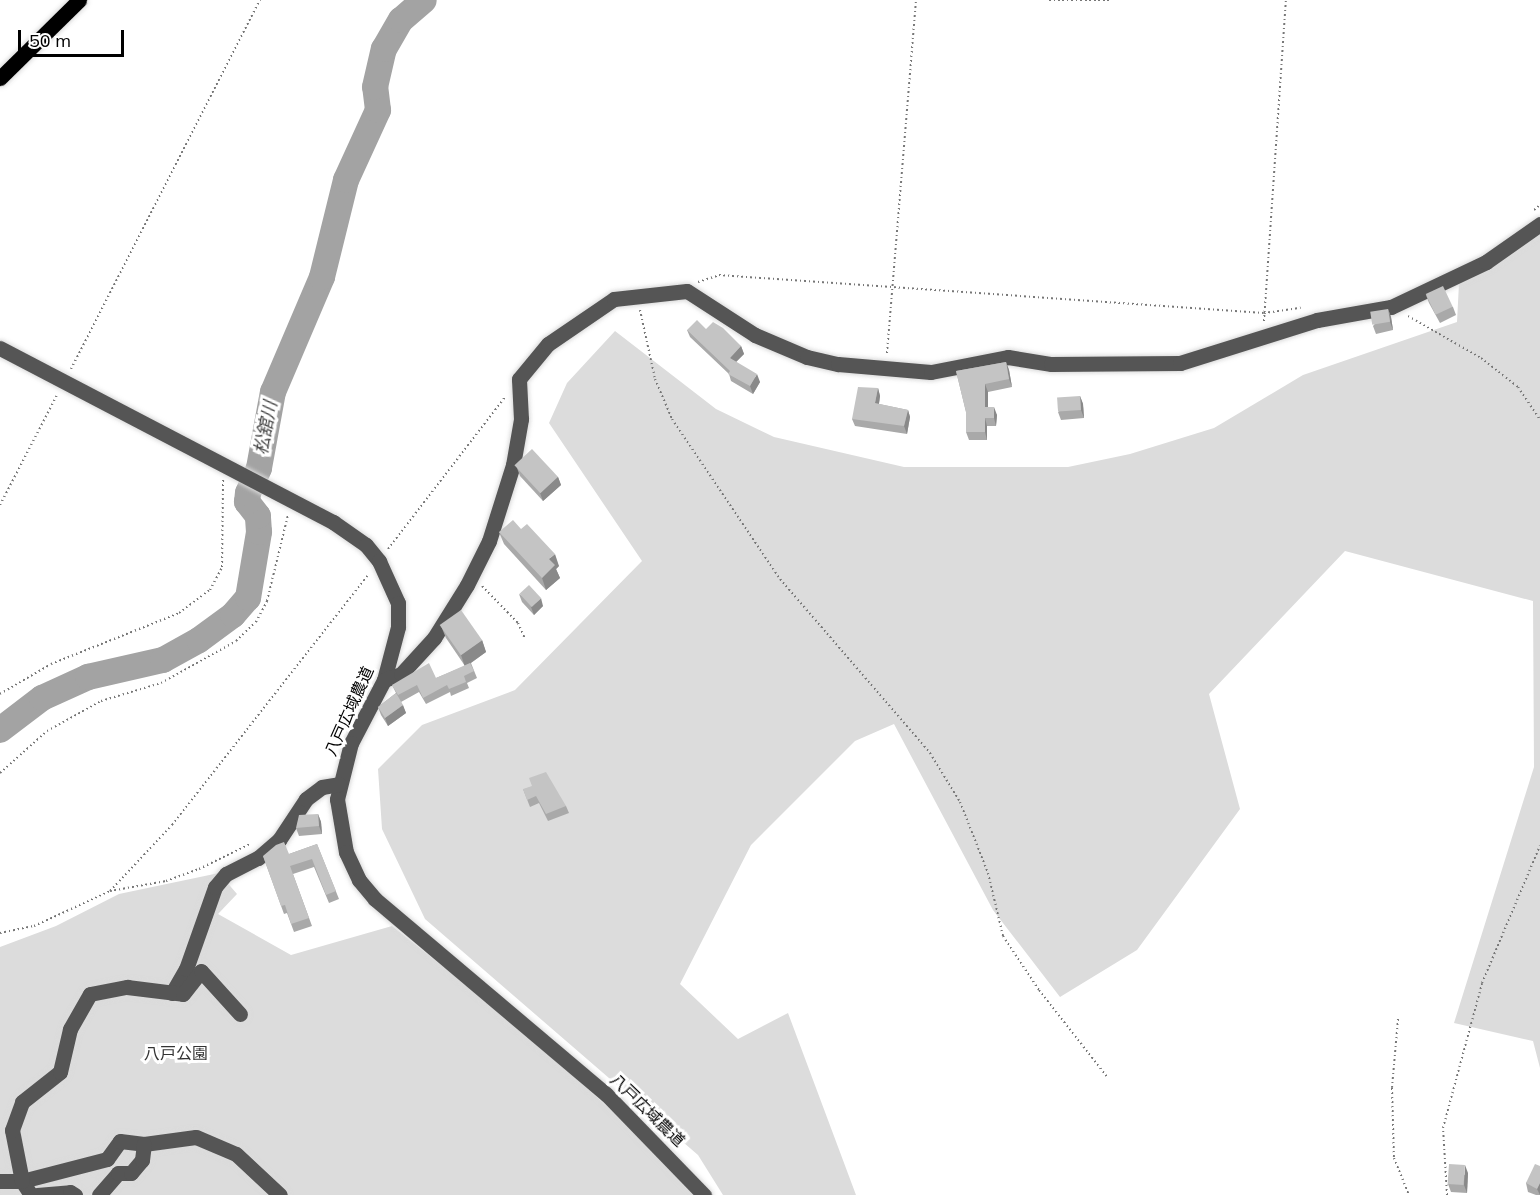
<!DOCTYPE html>
<html>
<head>
<meta charset="utf-8">
<style>
	body { margin:0 }
	#map { position:relative; width:1540px; height:1195px; overflow:hidden; background:#fff; font-family:Mulish,"Noto Sans JP",sans-serif }
	div>[style] { position:absolute }
	[style*='--x'] { left:calc(var(--x)*1px); top:calc(var(--y)*1px); width:calc(var(--w)*1px); rotate:calc(var(--a)*1deg) }
	.green>* { inset:0; background:#dcdcdc }
	.river>* { height:26px; margin:-13px; padding:0 13px; transform-origin:13px; border-radius:13px; background:#a3a3a3 }
	.path>* { height:2px; margin-top:-1px; transform-origin:0; background:repeating-linear-gradient(90deg,#777 0 1.5px,transparent 0 4.5px) }
	.roads { filter:drop-shadow(0 0 2px #dbdbdb) drop-shadow(0 0 2px #dbdbdb) }
	.minor>* { height:15px; margin:-7.5px; padding:0 7.5px; transform-origin:7.5px; border-radius:7.5px; background:#555 }
	.major>* { height:15px; margin:-7.5px; padding:0 7.5px; transform-origin:7.5px; border-radius:7.5px; background:#000 }
	.wall>* { inset:0; background:#a9a9a9 }
	.shaded-wall>* { inset:0; background:#898989 }
	.building>* { inset:0; background:#c4c4c4; transform-origin:0 0 }
	span { translate:-50% -50%; white-space:nowrap; text-align:center; line-height:1.15; -webkit-text-stroke:6px #fff; paint-order:stroke }
	.street-label { font-size:16px; color:#000 }
	.park-label { font-size:16px; color:#333 }
	.water-label { font-size:18px; color:#444; font-style:italic }
	.scale { position:absolute; left:18px; top:30px; width:106px; height:27px; box-sizing:border-box; border:3px solid #000; border-top:0; padding-left:8px; font-size:18px; line-height:21px; white-space:nowrap; color:#000; -webkit-text-stroke:4px #fff; paint-order:stroke }
</style>
</head>
<body>
<div id="map">
	<div class="green">
		<div style="clip-path:polygon(1540px 219px,1540px 1068px,1533px 1041px,1454px 1023px,1534px 767px,1533px 601px,1345px 551px,1209px 694px,1240px 809px,1137px 950px,1060px 997px,993px 910px,894px 724px,855px 741px,751px 845px,680px 984px,738px 1039px,788px 1013px,856px 1195px,723px 1195px,698px 1155px,425px 919px,382px 829px,378px 769px,422px 725px,515px 690px,642px 561px,549px 423px,567px 383px,615px 331px,716px 409px,774px 437px,904px 467px,1068px 467px,1130px 454px,1214px 428px,1303px 375px,1457px 322px,1459px 283px,1501px 255px)"></div>
		<div style="clip-path:polygon(219px 873px,237px 894px,218px 914px,291px 955px,392px 926px,525px 1032px,623px 1121px,695px 1195px,0 1195px,0 947px,56px 926px,119px 894px)"></div>
	</div>
	<div class="river">
		<div style="--x:0;--y:730;--w:53;--a:-37.3"></div>
		<div style="--x:42;--y:698;--w:51;--a:-24.5"></div>
		<div style="--x:88;--y:677;--w:77;--a:-12.8"></div>
		<div style="--x:163;--y:660;--w:41;--a:-29.1"></div>
		<div style="--x:199;--y:640;--w:42;--a:-36.3"></div>
		<div style="--x:233;--y:615;--w:23;--a:-49"></div>
		<div style="--x:248;--y:598;--w:67;--a:-80.5"></div>
		<div style="--x:259;--y:532;--w:16;--a:-94"></div>
		<div style="--x:258;--y:516;--w:18;--a:-128"></div>
		<div style="--x:247;--y:502;--w:9;--a:-84"></div>
		<div style="--x:248;--y:493;--w:27;--a:-66"></div>
		<div style="--x:259;--y:468;--w:77;--a:-79.6"></div>
		<div style="--x:273;--y:392;--w:125;--a:-66.9"></div>
		<div style="--x:322;--y:277;--w:100;--a:-76.1"></div>
		<div style="--x:346;--y:180;--w:77;--a:-65.4"></div>
		<div style="--x:378;--y:110;--w:23;--a:-97"></div>
		<div style="--x:375;--y:87;--w:39;--a:-77"></div>
		<div style="--x:384;--y:49;--w:34;--a:-60"></div>
		<div style="--x:401;--y:20;--w:30;--a:-41"></div>
	</div>
	<div class="path">
		<div style="--x:1049;--y:0;--w:62;--a:0"></div>
		<div style="--x:1534;--y:210;--w:8;--a:-40"></div>
		<div style="--x:698;--y:282;--w:22;--a:-18"></div>
		<div style="--x:719;--y:275;--w:546;--a:3.99"></div>
		<div style="--x:1264;--y:313;--w:37;--a:-8"></div>
		<div style="--x:640;--y:310;--w:71;--a:77.7"></div>
		<div style="--x:655;--y:379;--w:43;--a:67"></div>
		<div style="--x:672;--y:419;--w:193;--a:56"></div>
		<div style="--x:780;--y:579;--w:230;--a:49.2"></div>
		<div style="--x:930;--y:753;--w:57;--a:58.5"></div>
		<div style="--x:960;--y:802;--w:76;--a:68.5"></div>
		<div style="--x:988;--y:873;--w:65;--a:76.6"></div>
		<div style="--x:1003;--y:936;--w:65;--a:56.3"></div>
		<div style="--x:1039;--y:990;--w:112;--a:51.9"></div>
		<div style="--x:1408;--y:316;--w:84;--a:29.9"></div>
		<div style="--x:1481;--y:358;--w:47;--a:38.1"></div>
		<div style="--x:1518;--y:387;--w:40;--a:56"></div>
		<div style="--x:1264;--y:321;--w:322;--a:-86.1"></div>
		<div style="--x:887;--y:353;--w:354;--a:-85.3"></div>
		<div style="--x:71;--y:369;--w:415;--a:-62.9"></div>
		<div style="--x:0;--y:505;--w:124;--a:-62.6"></div>
		<div style="--x:388;--y:549;--w:192;--a:-52.4"></div>
		<div style="--x:482;--y:586;--w:52;--a:45.8"></div>
		<div style="--x:518;--y:623;--w:17;--a:66"></div>
		<div style="--x:0;--y:694;--w:59;--a:-30.5"></div>
		<div style="--x:51;--y:664;--w:138;--a:-21.7"></div>
		<div style="--x:179;--y:613;--w:39;--a:-37"></div>
		<div style="--x:210;--y:590;--w:26;--a:-62"></div>
		<div style="--x:222;--y:567;--w:87;--a:-89.3"></div>
		<div style="--x:0;--y:773;--w:63;--a:-41.8"></div>
		<div style="--x:47;--y:731;--w:62;--a:-29.1"></div>
		<div style="--x:101;--y:701;--w:63;--a:-16.7"></div>
		<div style="--x:161;--y:683;--w:86;--a:-29.2"></div>
		<div style="--x:236;--y:641;--w:28;--a:-44"></div>
		<div style="--x:256;--y:622;--w:24;--a:-62"></div>
		<div style="--x:267;--y:601;--w:89;--a:-76.3"></div>
		<div style="--x:110;--y:891;--w:91;--a:-46.8"></div>
		<div style="--x:172;--y:825;--w:318;--a:-51.9"></div>
		<div style="--x:0;--y:933;--w:35;--a:-12"></div>
		<div style="--x:34;--y:926;--w:84;--a:-24.7"></div>
		<div style="--x:110;--y:891;--w:57;--a:-10.1"></div>
		<div style="--x:166;--y:881;--w:35;--a:-20"></div>
		<div style="--x:199;--y:869;--w:57;--a:-26.1"></div>
		<div style="--x:1398;--y:1019;--w:69;--a:95"></div>
		<div style="--x:1392;--y:1088;--w:70;--a:88.4"></div>
		<div style="--x:1394;--y:1158;--w:40;--a:68"></div>
		<div style="--x:1447;--y:1195;--w:67;--a:-93.4"></div>
		<div style="--x:1443;--y:1128;--w:150;--a:-74.9"></div>
		<div style="--x:1482;--y:983;--w:149;--a:-67.1"></div>
	</div>
	<div class="roads">
		<div class="minor">
			<div style="--x:0;--y:348;--w:376;--a:27.6"></div>
			<div style="--x:333;--y:522;--w:40;--a:34.9"></div>
			<div style="--x:366;--y:545;--w:21;--a:51"></div>
			<div style="--x:379;--y:561;--w:46;--a:65.7"></div>
			<div style="--x:398;--y:603;--w:24;--a:90"></div>
			<div style="--x:398;--y:627;--w:55;--a:104.8"></div>
			<div style="--x:384;--y:680;--w:71;--a:117.6"></div>
			<div style="--x:351;--y:743;--w:58;--a:104"></div>
			<div style="--x:337;--y:799;--w:54;--a:80.4"></div>
			<div style="--x:346;--y:852;--w:31;--a:65"></div>
			<div style="--x:359;--y:880;--w:25;--a:50"></div>
			<div style="--x:375;--y:899;--w:302;--a:40.2"></div>
			<div style="--x:606;--y:1094;--w:141;--a:45.9"></div>
			<div style="--x:384;--y:680;--w:18;--a:-19"></div>
			<div style="--x:401;--y:674;--w:49;--a:-47.5"></div>
			<div style="--x:434;--y:638;--w:62;--a:-58.1"></div>
			<div style="--x:467;--y:585;--w:49;--a:-63.4"></div>
			<div style="--x:489;--y:541;--w:80;--a:-72.5"></div>
			<div style="--x:513;--y:465;--w:47;--a:-80.1"></div>
			<div style="--x:521;--y:419;--w:40;--a:-92.9"></div>
			<div style="--x:519;--y:379;--w:45;--a:-50.4"></div>
			<div style="--x:548;--y:344;--w:80;--a:-34.3"></div>
			<div style="--x:614;--y:299;--w:73;--a:-6.3"></div>
			<div style="--x:687;--y:291;--w:81;--a:32.9"></div>
			<div style="--x:755;--y:335;--w:56;--a:22.9"></div>
			<div style="--x:807;--y:357;--w:32;--a:13"></div>
			<div style="--x:838;--y:364;--w:93;--a:4.9"></div>
			<div style="--x:931;--y:372;--w:78;--a:-11"></div>
			<div style="--x:1008;--y:357;--w:44;--a:9.2"></div>
			<div style="--x:1051;--y:364;--w:129;--a:-0.4"></div>
			<div style="--x:1180;--y:363;--w:144;--a:-17.4"></div>
			<div style="--x:1317;--y:320;--w:75;--a:-10"></div>
			<div style="--x:1391;--y:307;--w:105;--a:-25.3"></div>
			<div style="--x:1486;--y:262;--w:66;--a:-35.1"></div>
			<div style="--x:172;--y:993;--w:28;--a:-60"></div>
			<div style="--x:186;--y:969;--w:87;--a:-70.5"></div>
			<div style="--x:215;--y:887;--w:17;--a:-50"></div>
			<div style="--x:226;--y:874;--w:36;--a:-27"></div>
			<div style="--x:258;--y:858;--w:28;--a:-41"></div>
			<div style="--x:279;--y:840;--w:49;--a:-56.6"></div>
			<div style="--x:306;--y:799;--w:20;--a:-37"></div>
			<div style="--x:322;--y:787;--w:17;--a:-10"></div>
			<div style="--x:0;--y:1181;--w:22;--a:0"></div>
			<div style="--x:22;--y:1181;--w:88;--a:-14.5"></div>
			<div style="--x:107;--y:1159;--w:22;--a:-54"></div>
			<div style="--x:120;--y:1141;--w:24;--a:7"></div>
			<div style="--x:144;--y:1144;--w:52;--a:-7.7"></div>
			<div style="--x:196;--y:1137;--w:43;--a:23"></div>
			<div style="--x:236;--y:1154;--w:60;--a:43"></div>
			<div style="--x:31;--y:1195;--w:17;--a:-123"></div>
			<div style="--x:22;--y:1181;--w:52;--a:-101.1"></div>
			<div style="--x:12;--y:1130;--w:30;--a:-70"></div>
			<div style="--x:22;--y:1102;--w:48;--a:-38.3"></div>
			<div style="--x:60;--y:1072;--w:44;--a:-76.9"></div>
			<div style="--x:70;--y:1029;--w:40;--a:-60.3"></div>
			<div style="--x:90;--y:994;--w:38;--a:-11"></div>
			<div style="--x:127;--y:987;--w:56;--a:7.1"></div>
			<div style="--x:183;--y:994;--w:29;--a:-52"></div>
			<div style="--x:201;--y:971;--w:58;--a:47.8"></div>
			<div style="--x:37;--y:1195;--w:33;--a:-5"></div>
			<div style="--x:70;--y:1192;--w:6;--a:31"></div>
			<div style="--x:99;--y:1195;--w:29;--a:-49"></div>
			<div style="--x:118;--y:1173;--w:13;--a:0"></div>
			<div style="--x:131;--y:1173;--w:17;--a:-50"></div>
			<div style="--x:142;--y:1160;--w:16;--a:-83"></div>
		</div>
		<div class="major">
			<div style="--x:0;--y:78;--w:111;--a:-44.6"></div>
		</div>
	</div>
	<div class="wall">
		<div style="clip-path:polygon(1426px 295px,1453px 307px,1456px 315px,1440px 323px,1429px 303px)"></div>
		<div style="clip-path:polygon(1388px 309px,1391px 317px,1393px 330px,1376px 334px,1373px 326px)"></div>
		<div style="clip-path:polygon(706px 329px,741px 346px,744px 354px,736px 362px,760px 382px,753px 394px,731px 381px,729px 374px,690px 337px,687px 330px)"></div>
		<div style="clip-path:polygon(1006px 362px,1009px 370px,1012px 387px,988px 392px,988px 407px,997px 415px,996px 426px,987px 426px,987px 440px,969px 440px,966px 432px,966px 412px,956px 371px)"></div>
		<div style="clip-path:polygon(878px 388px,880px 396px,879px 404px,908px 410px,910px 417px,907px 434px,855px 426px,852px 419px)"></div>
		<div style="clip-path:polygon(1080px 396px,1083px 404px,1084px 418px,1061px 420px,1058px 412px)"></div>
		<div style="clip-path:polygon(517px 468px,558px 477px,561px 485px,543px 501px,520px 476px)"></div>
		<div style="clip-path:polygon(521px 529px,559px 566px,556px 569px,560px 578px,546px 590px,504px 544px,499px 532px)"></div>
		<div style="clip-path:polygon(519px 594px,543px 606px,534px 615px,522px 602px)"></div>
		<div style="clip-path:polygon(441px 626px,482px 640px,486px 652px,471px 663px,477px 678px,467px 683px,469px 688px,451px 696px,450px 692px,426px 704px,419px 692px,401px 702px,406px 713px,388px 726px,381px 715px,378px 707px,396px 693px,392px 685px,436px 678px,465px 666px,446px 638px)"></div>
		<div style="clip-path:polygon(523px 789px,566px 806px,569px 813px,548px 821px,539px 803px,530px 807px)"></div>
		<div style="clip-path:polygon(318px 814px,321px 822px,322px 834px,299px 836px,296px 828px)"></div>
		<div style="clip-path:polygon(317px 844px,339px 899px,329px 903px,314px 867px,293px 874px,312px 926px,294px 932px,287px 913px,284px 914px,263px 856px,289px 854px)"></div>
		<div style="clip-path:polygon(1540px 1166px,1540px 1195px,1536px 1195px,1528px 1192px,1526px 1183px)"></div>
		<div style="clip-path:polygon(1468px 1173px,1467px 1193px,1451px 1192px,1448px 1184px)"></div>
	</div>
	<div class="shaded-wall">
		<div style="clip-path:polygon(1388px 309px,1391px 317px,1393px 330px,1390px 322px)"></div>
		<div style="clip-path:polygon(741px 346px,744px 354px,732px 366px,730px 358px)"></div>
		<div style="clip-path:polygon(1006px 362px,1009px 370px,1012px 387px,1009px 379px)"></div>
		<div style="clip-path:polygon(757px 374px,760px 382px,753px 394px,750px 386px)"></div>
		<div style="clip-path:polygon(985px 384px,988px 392px,988px 415px,985px 407px)"></div>
		<div style="clip-path:polygon(878px 388px,880px 396px,878px 410px,875px 403px)"></div>
		<div style="clip-path:polygon(1080px 396px,1083px 404px,1084px 418px,1081px 410px)"></div>
		<div style="clip-path:polygon(994px 407px,997px 415px,996px 426px,994px 418px)"></div>
		<div style="clip-path:polygon(908px 410px,910px 417px,907px 434px,904px 426px)"></div>
		<div style="clip-path:polygon(985px 418px,987px 426px,987px 440px,985px 432px)"></div>
		<div style="clip-path:polygon(558px 477px,561px 485px,543px 501px,540px 493px)"></div>
		<div style="clip-path:polygon(555px 554px,559px 566px,556px 569px,560px 578px,546px 590px,542px 578px,549px 559px)"></div>
		<div style="clip-path:polygon(541px 598px,543px 606px,534px 615px,531px 607px)"></div>
		<div style="clip-path:polygon(482px 640px,486px 652px,465px 667px,461px 655px)"></div>
		<div style="clip-path:polygon(403px 705px,406px 713px,388px 726px,385px 718px)"></div>
		<div style="clip-path:polygon(318px 814px,321px 822px,322px 834px,319px 826px)"></div>
		<div style="clip-path:polygon(1465px 1165px,1468px 1173px,1467px 1193px,1464px 1185px)"></div>
		<div style="clip-path:polygon(1540px 1183px,1540px 1195px,1537px 1189px)"></div>
	</div>
	<div class="building">
		<div style="left:1443px;top:286px;width:23px;height:19px;rotate:65deg"></div>
		<div style="left:1388px;top:309px;width:13px;height:18px;rotate:81deg"></div>
		<div style="clip-path:polygon(697px 320px,706px 329px,713px 322px,723px 328px,741px 346px,730px 358px,757px 374px,750px 386px,728px 374px,730px 371px,687px 330px)"></div>
		<div style="clip-path:polygon(1006px 362px,1009px 379px,985px 384px,985px 407px,994px 407px,994px 418px,985px 418px,985px 432px,966px 432px,966px 412px,956px 371px)"></div>
		<div style="clip-path:polygon(858px 387px,878px 388px,875px 403px,908px 410px,904px 426px,852px 419px)"></div>
		<div style="left:1080px;top:396px;width:14px;height:23px;rotate:86deg"></div>
		<div style="left:532px;top:449px;width:38px;height:24px;rotate:47deg"></div>
		<div style="clip-path:polygon(513px 520px,521px 529px,527px 524px,555px 554px,549px 559px,555px 565px,542px 578px,499px 532px)"></div>
		<div style="left:529px;top:585px;width:18px;height:13px;rotate:47deg"></div>
		<div style="left:461px;top:610px;width:37px;height:26px;rotate:55deg"></div>
		<div style="clip-path:polygon(429px 663px,436px 678px,470px 663px,474px 671px,464px 676px,466px 682px,449px 689px,447px 685px,423px 698px,417px 685px,398px 695px,392px 685px)"></div>
		<div style="clip-path:polygon(396px 693px,403px 705px,385px 718px,378px 707px)"></div>
		<div style="clip-path:polygon(546px 772px,566px 806px,546px 814px,536px 796px,527px 800px,523px 789px,532px 786px,529px 778px)"></div>
		<div style="clip-path:polygon(318px 814px,319px 826px,296px 828px,299px 815px)"></div>
		<div style="clip-path:polygon(284px 842px,289px 854px,317px 844px,336px 891px,326px 895px,312px 859px,290px 866px,309px 918px,291px 924px,285px 905px,281px 906px,263px 856px,276px 845px)"></div>
		<div style="left:1449px;top:1164px;width:16px;height:20px;rotate:4deg"></div>
		<div style="clip-path:polygon(1535px 1164px,1540px 1166px,1540px 1183px,1537px 1189px,1526px 1183px)"></div>
	</div>
	<div class="street-label">
		<span style="left:349px;top:711px;rotate:-66deg">八戸広域農道</span>
		<span style="left:648px;top:1110px;rotate:44deg">八戸広域農道</span>
	</div>
	<div class="park-label">
		<span style="left:176px;top:1053px">八戸公園</span>
	</div>
	<div class="water-label">
		<span style="left:266px;top:428px;rotate:-79deg">松舘川</span>
	</div>
	<div class="scale">50 m</div>
</div>
</body>
</html>
